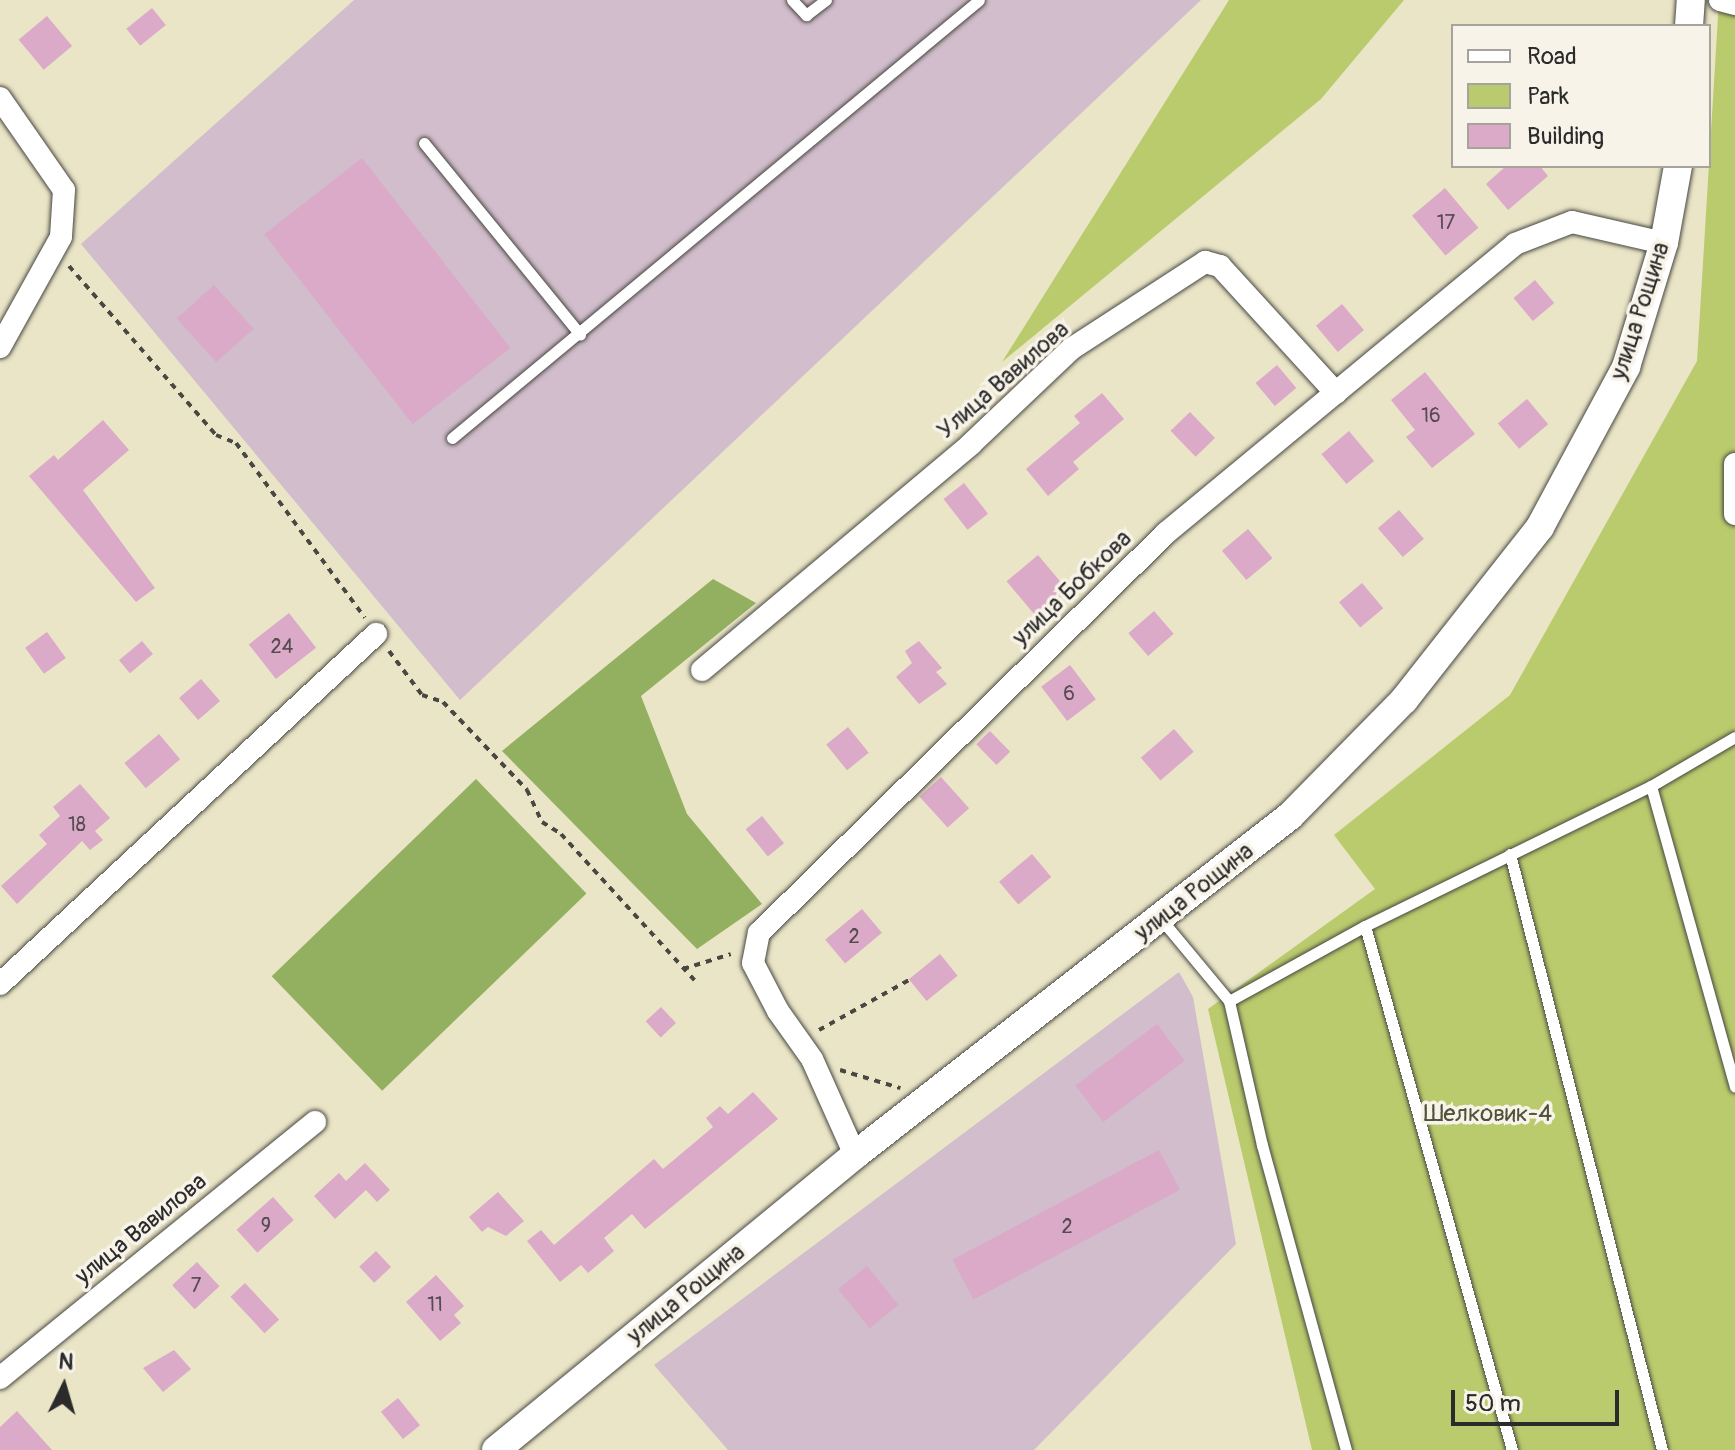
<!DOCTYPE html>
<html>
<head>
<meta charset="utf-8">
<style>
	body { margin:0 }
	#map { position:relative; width:1735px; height:1450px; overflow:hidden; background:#eae5c7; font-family:Pangolin,sans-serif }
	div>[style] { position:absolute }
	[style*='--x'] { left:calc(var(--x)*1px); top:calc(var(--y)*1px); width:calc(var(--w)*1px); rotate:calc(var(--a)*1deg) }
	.industrial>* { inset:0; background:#d1bdcb }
	.green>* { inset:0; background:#bacb6d }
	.forest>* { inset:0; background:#93af60; transform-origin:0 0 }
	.building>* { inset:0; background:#dbaac8; transform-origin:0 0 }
	.path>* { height:4px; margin-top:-2px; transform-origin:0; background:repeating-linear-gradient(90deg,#484742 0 6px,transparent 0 12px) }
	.roads { filter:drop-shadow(0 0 2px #484742) drop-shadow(0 0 2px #484742) }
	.service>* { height:11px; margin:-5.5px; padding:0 5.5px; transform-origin:5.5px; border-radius:5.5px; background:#fff }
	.minor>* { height:22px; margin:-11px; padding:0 11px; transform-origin:11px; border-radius:11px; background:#fff }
	.tertiary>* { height:28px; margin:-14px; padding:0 14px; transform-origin:14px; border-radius:14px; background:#fff }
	span { translate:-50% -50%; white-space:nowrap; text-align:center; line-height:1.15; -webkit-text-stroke:7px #f7f3e8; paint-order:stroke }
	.number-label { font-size:20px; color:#574b52 }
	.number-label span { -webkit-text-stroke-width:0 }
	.street-label { font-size:24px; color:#2b2b2b }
	.park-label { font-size:24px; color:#4f533c }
	.legend { position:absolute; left:1451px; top:24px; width:260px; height:144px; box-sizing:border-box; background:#f7f3e8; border:2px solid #a5a39c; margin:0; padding:10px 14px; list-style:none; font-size:24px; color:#2b2b2b }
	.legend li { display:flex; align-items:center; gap:16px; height:40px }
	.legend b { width:40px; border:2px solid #a5a39c }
	.north { position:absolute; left:24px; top:1346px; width:80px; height:80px; -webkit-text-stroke:6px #f7f3e8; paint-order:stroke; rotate:5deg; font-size:22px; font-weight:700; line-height:32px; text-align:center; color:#2b2b2b }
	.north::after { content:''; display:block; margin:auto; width:28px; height:36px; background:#2b2b2b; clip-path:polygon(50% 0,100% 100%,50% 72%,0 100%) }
	.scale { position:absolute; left:1451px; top:1390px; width:168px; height:36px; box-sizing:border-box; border:4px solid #2b2b2b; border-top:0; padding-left:10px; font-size:24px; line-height:28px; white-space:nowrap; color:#2b2b2b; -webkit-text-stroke:6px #f7f3e8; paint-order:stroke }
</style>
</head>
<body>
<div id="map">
	<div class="industrial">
		<div style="clip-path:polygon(354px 0,1201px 0,460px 700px,81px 244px)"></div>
		<div style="clip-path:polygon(1179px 972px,1193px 997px,1236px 1244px,1034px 1450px,728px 1450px,654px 1365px)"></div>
	</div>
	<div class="green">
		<div style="clip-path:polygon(1229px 0,1404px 0,1321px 99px,1002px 362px)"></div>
		<div style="clip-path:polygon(1719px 0,1735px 0,1735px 1450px,1312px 1450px,1208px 1009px,1375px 889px,1334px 835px,1510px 695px,1697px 361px)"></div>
	</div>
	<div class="forest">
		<div style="clip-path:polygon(713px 579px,756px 603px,641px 696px,687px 814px,762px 904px,697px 949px,502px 751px)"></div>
		<div style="left:476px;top:779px;width:159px;height:284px;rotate:46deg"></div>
	</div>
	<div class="building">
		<div style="left:152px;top:8px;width:22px;height:33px;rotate:51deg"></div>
		<div style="left:47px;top:16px;width:39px;height:37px;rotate:50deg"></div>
		<div style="left:362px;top:158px;width:241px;height:124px;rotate:52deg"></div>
		<div style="clip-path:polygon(1506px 166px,1540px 166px,1548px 176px,1508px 210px,1486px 184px)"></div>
		<div style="left:1445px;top:188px;width:52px;height:43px;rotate:50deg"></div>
		<div style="left:1535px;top:280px;width:30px;height:28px;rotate:50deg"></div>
		<div style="left:214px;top:285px;width:59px;height:50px;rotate:48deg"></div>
		<div style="left:1342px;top:304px;width:34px;height:34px;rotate:50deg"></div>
		<div style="left:1277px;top:365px;width:30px;height:28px;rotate:50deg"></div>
		<div style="clip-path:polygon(1425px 372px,1475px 434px,1432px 468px,1406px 437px,1415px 430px,1391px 400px)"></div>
		<div style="clip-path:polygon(1102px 393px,1124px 419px,1073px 462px,1079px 469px,1048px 496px,1026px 469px,1080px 423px,1074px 416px)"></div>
		<div style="left:1527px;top:399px;width:33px;height:38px;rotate:50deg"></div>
		<div style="left:1190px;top:412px;width:36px;height:27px;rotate:46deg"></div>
		<div style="clip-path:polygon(103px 420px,129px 450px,83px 490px,155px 588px,136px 602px,29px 476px,54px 455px,58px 460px)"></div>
		<div style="left:1349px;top:431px;width:39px;height:36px;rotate:50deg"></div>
		<div style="left:964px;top:483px;width:39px;height:26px;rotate:52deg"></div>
		<div style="left:1399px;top:510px;width:38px;height:28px;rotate:49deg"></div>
		<div style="left:1248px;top:529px;width:38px;height:34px;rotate:50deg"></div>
		<div style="left:1038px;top:555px;width:47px;height:41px;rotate:50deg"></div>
		<div style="left:1362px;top:583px;width:33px;height:30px;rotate:50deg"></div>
		<div style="left:1154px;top:611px;width:30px;height:34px;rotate:49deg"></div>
		<div style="left:289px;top:613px;width:44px;height:51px;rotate:52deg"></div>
		<div style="left:47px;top:632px;width:32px;height:27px;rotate:54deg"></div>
		<div style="left:142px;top:641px;width:17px;height:30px;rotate:50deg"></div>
		<div style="clip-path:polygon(919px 641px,942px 668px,936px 672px,947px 684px,919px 704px,896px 677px,912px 663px,905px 651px)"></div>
		<div style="left:1070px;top:665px;width:43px;height:36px;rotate:53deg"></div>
		<div style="left:201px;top:679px;width:29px;height:29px;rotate:49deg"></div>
		<div style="left:848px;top:727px;width:33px;height:28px;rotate:51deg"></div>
		<div style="left:1174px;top:729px;width:30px;height:44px;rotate:49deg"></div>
		<div style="left:990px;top:731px;width:29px;height:19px;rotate:46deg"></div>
		<div style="left:159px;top:734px;width:33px;height:45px;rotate:50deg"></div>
		<div style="left:941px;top:777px;width:42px;height:29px;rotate:48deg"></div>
		<div style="clip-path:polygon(80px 784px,110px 818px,95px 831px,103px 840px,90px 850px,82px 841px,17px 904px,1px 886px,47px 844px,39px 835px,60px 816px,53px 807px)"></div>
		<div style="left:762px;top:816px;width:35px;height:21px;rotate:51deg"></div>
		<div style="left:1032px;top:854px;width:30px;height:43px;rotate:50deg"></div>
		<div style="left:862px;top:909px;width:31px;height:48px;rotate:50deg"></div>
		<div style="left:940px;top:954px;width:28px;height:40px;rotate:51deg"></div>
		<div style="left:661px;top:1007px;width:22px;height:21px;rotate:47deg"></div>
		<div style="left:1157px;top:1024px;width:46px;height:102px;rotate:53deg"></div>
		<div style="clip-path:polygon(753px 1092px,778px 1119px,645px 1229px,632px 1214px,604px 1238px,614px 1251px,588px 1273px,581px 1265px,560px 1282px,527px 1241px,541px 1230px,554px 1245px,654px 1159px,663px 1169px,713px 1127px,706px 1118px,720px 1106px,728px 1114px)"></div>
		<div style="left:1159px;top:1150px;width:45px;height:234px;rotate:62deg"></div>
		<div style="clip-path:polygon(365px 1163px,390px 1190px,377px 1202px,366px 1190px,335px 1219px,314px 1196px,339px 1173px,346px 1181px)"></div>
		<div style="clip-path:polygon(498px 1192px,524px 1221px,506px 1236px,488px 1227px,482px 1232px,469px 1217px)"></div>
		<div style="left:273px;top:1197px;width:31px;height:49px;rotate:48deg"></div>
		<div style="left:376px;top:1251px;width:22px;height:23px;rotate:47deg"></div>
		<div style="left:197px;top:1262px;width:33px;height:34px;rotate:47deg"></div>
		<div style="left:867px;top:1266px;width:50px;height:37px;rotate:51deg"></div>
		<div style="clip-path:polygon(436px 1275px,464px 1306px,454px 1315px,461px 1323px,440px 1341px,406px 1302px)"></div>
		<div style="left:245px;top:1283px;width:50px;height:20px;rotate:47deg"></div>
		<div style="clip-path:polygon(174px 1350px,191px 1369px,163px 1392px,143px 1368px)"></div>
		<div style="left:398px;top:1398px;width:35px;height:22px;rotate:51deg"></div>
		<div style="clip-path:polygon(17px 1411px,52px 1450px,0 1450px,0 1427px)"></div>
	</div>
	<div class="path">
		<div style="--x:69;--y:266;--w:224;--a:49"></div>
		<div style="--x:216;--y:435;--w:22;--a:22"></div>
		<div style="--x:236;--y:443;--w:217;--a:53.6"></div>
		<div style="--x:389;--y:651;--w:55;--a:53.1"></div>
		<div style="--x:422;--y:695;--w:22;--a:18"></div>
		<div style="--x:443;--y:702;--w:122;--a:46.3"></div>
		<div style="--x:527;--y:790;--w:35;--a:65"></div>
		<div style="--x:542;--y:822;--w:22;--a:32"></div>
		<div style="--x:561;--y:834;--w:203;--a:47.6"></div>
		<div style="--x:683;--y:969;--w:50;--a:-17.4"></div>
		<div style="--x:819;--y:1030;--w:103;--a:-29.1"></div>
		<div style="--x:840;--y:1070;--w:63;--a:16.7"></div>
	</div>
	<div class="roads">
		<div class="service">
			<div style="--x:792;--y:0;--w:21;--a:47"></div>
			<div style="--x:806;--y:15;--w:25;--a:-37"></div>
			<div style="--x:424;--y:143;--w:247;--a:50.8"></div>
			<div style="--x:452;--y:438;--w:685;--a:-39.73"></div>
			<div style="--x:1651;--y:786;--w:312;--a:74.4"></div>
			<div style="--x:1510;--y:854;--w:615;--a:75.69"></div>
			<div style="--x:1161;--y:919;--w:107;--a:50.3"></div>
			<div style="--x:1229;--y:1001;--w:155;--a:-28.9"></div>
			<div style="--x:1365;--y:926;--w:318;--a:-26.1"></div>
			<div style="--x:1651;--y:786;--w:97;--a:-30.3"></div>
			<div style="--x:1365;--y:926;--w:544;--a:74.33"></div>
			<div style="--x:1229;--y:1001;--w:148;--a:77.1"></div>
			<div style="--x:1262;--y:1145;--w:316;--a:74.6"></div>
		</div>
		<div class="minor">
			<div style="--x:1720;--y:0;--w:16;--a:15"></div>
			<div style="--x:0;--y:98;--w:112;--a:55.2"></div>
			<div style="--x:64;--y:190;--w:47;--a:93.7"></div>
			<div style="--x:61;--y:237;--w:126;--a:119"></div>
			<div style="--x:1735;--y:464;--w:50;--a:90"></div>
			<div style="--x:702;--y:670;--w:351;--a:-40"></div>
			<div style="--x:971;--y:444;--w:138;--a:-43.5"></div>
			<div style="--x:1071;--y:349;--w:160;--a:-33"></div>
			<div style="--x:1205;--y:262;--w:16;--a:15"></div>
			<div style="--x:1220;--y:266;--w:172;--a:47.6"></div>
			<div style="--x:0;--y:984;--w:514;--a:-42.95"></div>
			<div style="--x:855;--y:1155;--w:105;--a:-114.1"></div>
			<div style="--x:812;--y:1059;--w:59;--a:-125.3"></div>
			<div style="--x:778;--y:1011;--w:54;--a:-117.5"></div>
			<div style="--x:753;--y:963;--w:31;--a:-79"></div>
			<div style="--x:759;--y:933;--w:571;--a:-44.5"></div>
			<div style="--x:1166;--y:533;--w:453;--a:-39.6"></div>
			<div style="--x:1515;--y:244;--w:61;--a:-21.1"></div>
			<div style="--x:1572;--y:222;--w:94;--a:12.9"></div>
			<div style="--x:0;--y:1378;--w:406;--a:-39.1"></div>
		</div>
		<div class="tertiary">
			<div style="--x:1689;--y:26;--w:26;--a:-86"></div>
			<div style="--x:496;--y:1450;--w:465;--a:-39.4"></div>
			<div style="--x:855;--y:1155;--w:551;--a:-37.93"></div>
			<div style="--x:1290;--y:816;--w:163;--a:-45.5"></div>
			<div style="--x:1404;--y:700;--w:220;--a:-51.8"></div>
			<div style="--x:1540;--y:527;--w:182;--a:-61.7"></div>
			<div style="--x:1626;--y:367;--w:130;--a:-73"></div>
			<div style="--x:1664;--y:243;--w:78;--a:-79.7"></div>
		</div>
	</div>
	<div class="number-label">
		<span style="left:1446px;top:222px">17</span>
		<span style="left:1431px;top:415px">16</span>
		<span style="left:282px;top:646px">24</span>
		<span style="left:1069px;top:693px">6</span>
		<span style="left:77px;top:824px">18</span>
		<span style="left:854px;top:936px">2</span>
		<span style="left:266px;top:1225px">9</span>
		<span style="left:1067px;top:1226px">2</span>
		<span style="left:196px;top:1285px">7</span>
		<span style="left:435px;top:1304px">11</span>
	</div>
	<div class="street-label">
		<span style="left:1640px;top:311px;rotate:-72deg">улица Рощина</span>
		<span style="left:1003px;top:380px;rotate:-41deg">Улица Вавилова</span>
		<span style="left:1072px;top:588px;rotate:-44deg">улица Бобкова</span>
		<span style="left:1194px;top:892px;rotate:-38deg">улица Рощина</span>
		<span style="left:141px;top:1229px;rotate:-39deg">улица Вавилова</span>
		<span style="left:686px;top:1294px;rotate:-39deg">улица Рощина</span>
	</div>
	<div class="park-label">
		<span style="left:1488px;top:1114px">Шелковик-4</span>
	</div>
	<ul class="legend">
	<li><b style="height:10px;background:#fff"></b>Road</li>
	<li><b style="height:22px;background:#bacb6d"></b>Park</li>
	<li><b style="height:22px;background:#dbaac8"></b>Building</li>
	</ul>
	<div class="north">N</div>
	<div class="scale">50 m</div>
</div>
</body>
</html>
